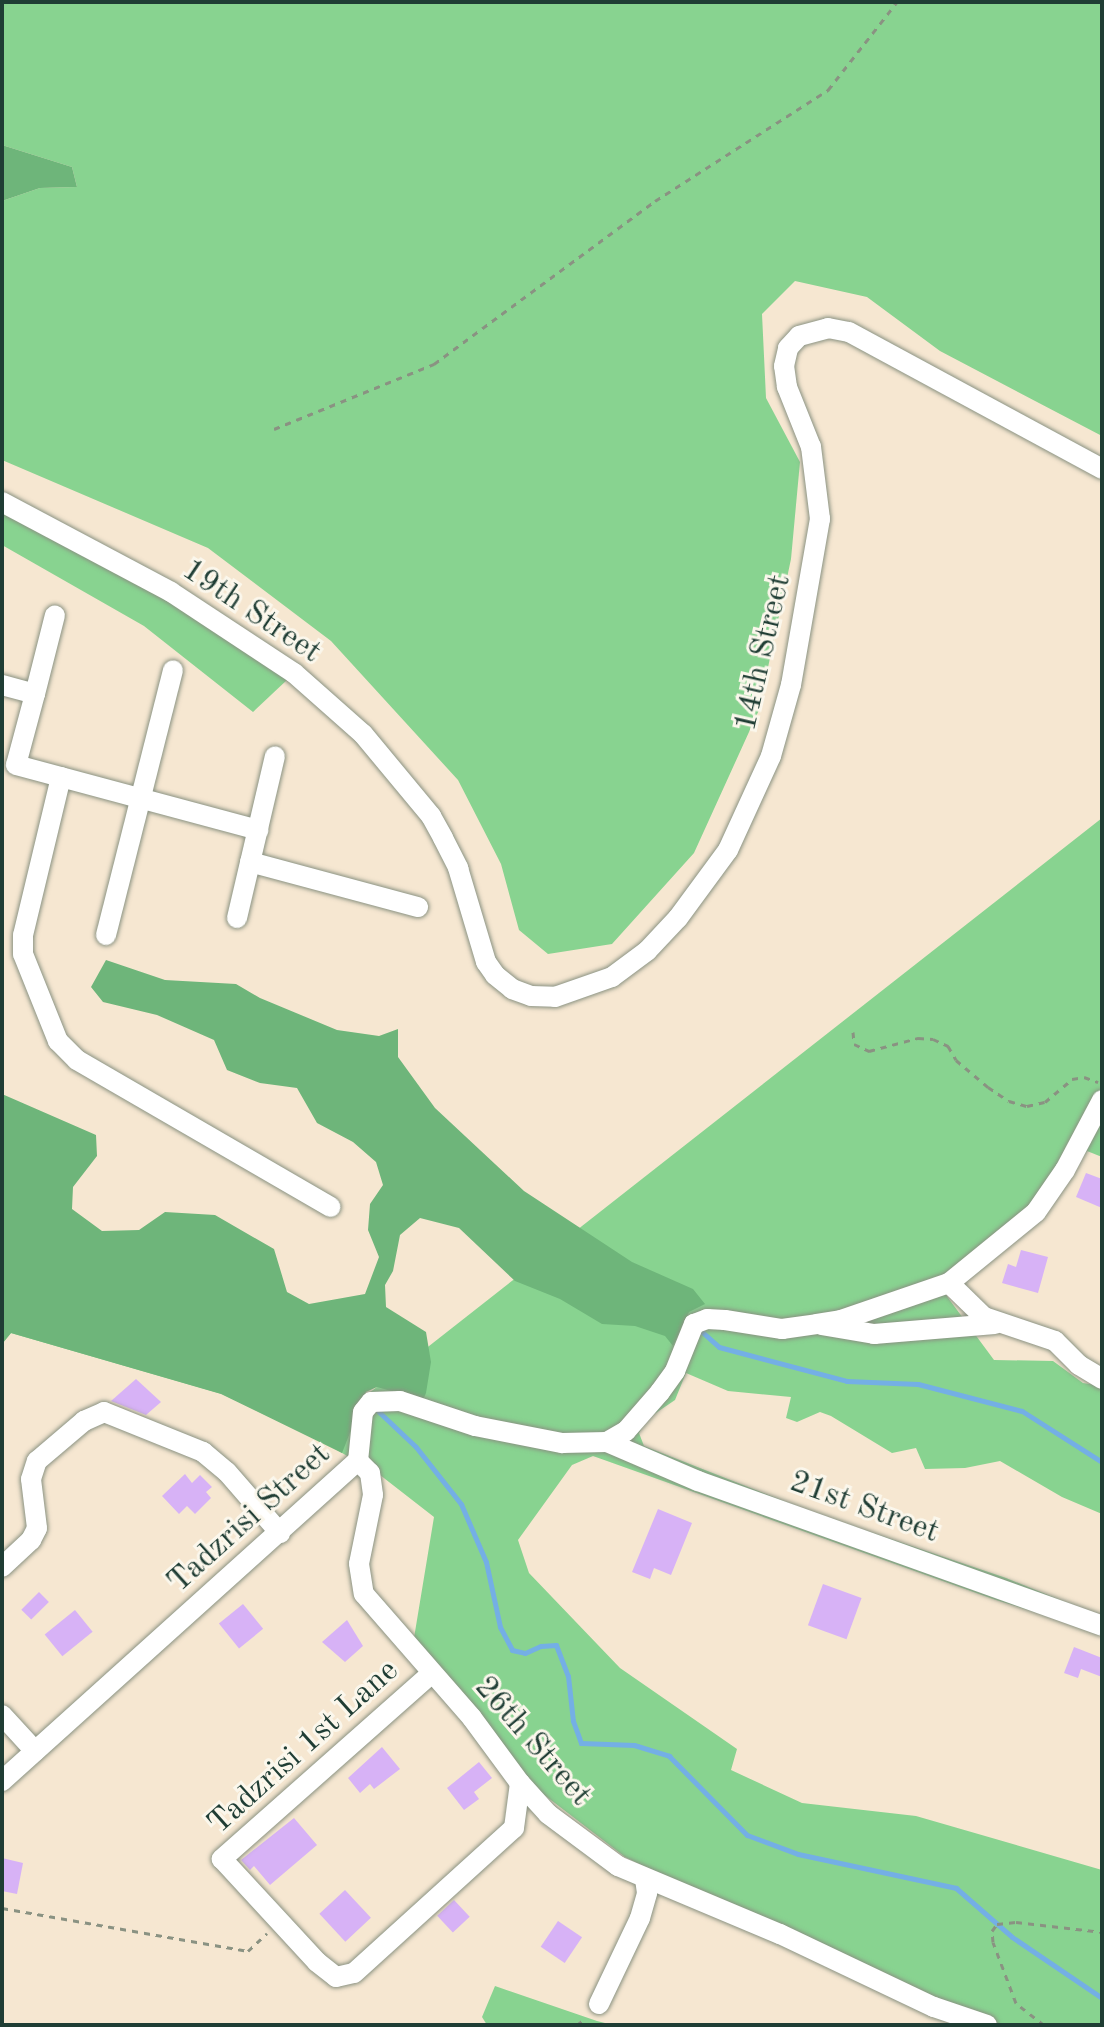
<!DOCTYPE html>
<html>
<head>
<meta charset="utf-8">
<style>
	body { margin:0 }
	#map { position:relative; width:1104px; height:2027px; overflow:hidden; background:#f6e7d1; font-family:"Old Standard TT",serif }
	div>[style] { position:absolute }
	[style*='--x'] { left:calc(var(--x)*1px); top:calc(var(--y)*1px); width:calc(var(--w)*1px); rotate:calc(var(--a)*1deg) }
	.green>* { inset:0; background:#88d390 }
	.forest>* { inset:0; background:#6eb57a }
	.stream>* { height:5px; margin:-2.5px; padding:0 2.5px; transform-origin:2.5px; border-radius:2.5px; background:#74afe5 }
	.building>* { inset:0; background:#d7b2f6; transform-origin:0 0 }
	.path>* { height:3px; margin-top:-1.5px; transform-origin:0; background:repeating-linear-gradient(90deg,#8a9282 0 6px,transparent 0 12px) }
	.roads { filter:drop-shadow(0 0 2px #8a9282) drop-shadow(0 0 2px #8a9282) }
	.minor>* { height:20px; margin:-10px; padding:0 10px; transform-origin:10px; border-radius:10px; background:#fff }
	span { translate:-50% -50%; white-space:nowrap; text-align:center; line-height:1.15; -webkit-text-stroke:6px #fbf7ec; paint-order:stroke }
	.street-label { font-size:32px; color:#1f3d34 }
	.frame { position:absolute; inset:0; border:4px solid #1f3d34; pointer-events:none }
</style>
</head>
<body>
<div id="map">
	<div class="green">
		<div style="clip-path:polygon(2px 2px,1102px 2px,1102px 436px,940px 351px,867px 297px,795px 281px,762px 314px,766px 398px,800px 462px,791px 559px,759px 710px,694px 853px,612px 944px,548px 954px,519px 930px,501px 864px,458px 780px,331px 641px,208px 548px,2px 460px,2px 201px,40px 188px,77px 187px,72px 167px,2px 145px)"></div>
		<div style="clip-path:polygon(2px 512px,173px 602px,288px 679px,253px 712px,144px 626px,2px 545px)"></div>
		<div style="clip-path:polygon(1102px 818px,1102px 1157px,1087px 1151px,1040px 1217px,943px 1291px,994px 1360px,1053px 1361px,1083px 1383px,1102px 1386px,1102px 1514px,1062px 1497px,1000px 1461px,965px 1468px,925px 1469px,916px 1448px,892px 1453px,831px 1416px,820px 1412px,797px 1422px,786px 1418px,791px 1397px,728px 1391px,686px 1373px,675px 1400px,647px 1419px,639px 1433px,644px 1446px,814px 1513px,1006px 1578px,1102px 1617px,1102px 1633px,996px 1600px,593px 1456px,572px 1465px,518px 1540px,529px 1573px,620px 1668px,737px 1749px,731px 1770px,802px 1803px,916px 1816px,1102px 1870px,1102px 2025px,1003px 2025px,820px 1953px,625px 1857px,534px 1787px,414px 1638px,434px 1517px,380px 1475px,330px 1446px,222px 1394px,11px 1333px,2px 1344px,2px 1328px,359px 1401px)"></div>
		<div style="clip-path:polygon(495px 1986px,597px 2021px,613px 2025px,487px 2025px,482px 2017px)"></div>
	</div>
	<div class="forest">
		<div style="clip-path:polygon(2px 145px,72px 167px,77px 187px,40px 188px,2px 201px)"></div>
		<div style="clip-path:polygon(106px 960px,165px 980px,236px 984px,260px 998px,337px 1030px,379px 1036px,398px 1029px,398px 1057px,435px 1108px,524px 1191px,632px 1262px,693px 1289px,705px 1304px,689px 1312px,673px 1346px,665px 1336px,635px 1326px,602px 1324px,560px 1299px,515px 1281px,459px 1228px,420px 1218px,400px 1235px,393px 1271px,385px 1285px,386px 1307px,426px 1332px,431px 1362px,426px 1393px,423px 1400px,377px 1387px,366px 1392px,342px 1453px,221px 1394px,11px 1333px,2px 1344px,2px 1094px,96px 1135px,97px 1156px,73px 1187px,72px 1209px,102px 1231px,139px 1230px,165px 1212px,215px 1215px,274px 1249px,287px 1292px,309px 1304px,365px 1294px,379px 1257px,368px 1230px,370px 1204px,383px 1185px,376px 1162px,353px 1142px,317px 1123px,297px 1088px,260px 1083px,227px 1070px,214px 1040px,157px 1015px,103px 1002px,91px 987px)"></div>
	</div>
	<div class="stream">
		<div style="--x:700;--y:1330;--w:25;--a:42"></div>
		<div style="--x:719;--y:1347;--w:132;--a:14.9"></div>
		<div style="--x:847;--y:1381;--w:71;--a:2.4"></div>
		<div style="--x:918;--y:1384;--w:107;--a:14.6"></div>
		<div style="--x:1022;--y:1411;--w:95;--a:32.5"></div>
		<div style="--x:378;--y:1411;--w:52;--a:43.5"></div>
		<div style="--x:416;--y:1447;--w:73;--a:51.7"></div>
		<div style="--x:461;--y:1504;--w:63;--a:66.7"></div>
		<div style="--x:486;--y:1562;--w:66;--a:77.8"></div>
		<div style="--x:500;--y:1627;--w:26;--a:62"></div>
		<div style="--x:512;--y:1650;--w:13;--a:13"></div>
		<div style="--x:525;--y:1653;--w:17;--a:-24"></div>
		<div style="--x:541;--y:1646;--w:15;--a:-4"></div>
		<div style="--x:556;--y:1645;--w:33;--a:69"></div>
		<div style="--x:568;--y:1676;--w:45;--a:83.7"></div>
		<div style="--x:573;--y:1721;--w:23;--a:70"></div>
		<div style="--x:581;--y:1743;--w:53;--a:2.2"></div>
		<div style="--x:634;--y:1745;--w:37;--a:17"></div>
		<div style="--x:669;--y:1756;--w:111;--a:45.4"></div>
		<div style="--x:747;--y:1835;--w:54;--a:20.4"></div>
		<div style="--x:798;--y:1854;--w:162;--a:12.1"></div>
		<div style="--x:956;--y:1888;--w:74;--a:41.2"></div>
		<div style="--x:1012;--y:1937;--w:109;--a:34.1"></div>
	</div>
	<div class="building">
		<div style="clip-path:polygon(1086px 1173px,1102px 1179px,1102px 1208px,1076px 1197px)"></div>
		<div style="clip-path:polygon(1021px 1250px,1048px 1257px,1038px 1293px,1002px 1283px,1008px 1264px,1016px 1267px)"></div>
		<div style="clip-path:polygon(136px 1379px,161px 1402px,146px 1415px,111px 1401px)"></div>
		<div style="clip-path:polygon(185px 1474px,192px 1483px,200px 1475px,212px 1487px,206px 1492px,211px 1498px,195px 1514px,187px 1506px,179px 1514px,162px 1496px)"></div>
		<div style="clip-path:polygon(658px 1509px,692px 1523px,671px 1575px,654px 1568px,650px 1579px,632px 1572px)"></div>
		<div style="left:823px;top:1584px;width:41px;height:44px;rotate:20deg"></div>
		<div style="left:39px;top:1592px;width:14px;height:25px;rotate:45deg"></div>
		<div style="left:243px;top:1604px;width:32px;height:31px;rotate:51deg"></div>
		<div style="left:75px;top:1610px;width:28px;height:39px;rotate:51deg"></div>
		<div style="clip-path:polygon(347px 1620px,363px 1646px,345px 1662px,322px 1642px)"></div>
		<div style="clip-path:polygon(1074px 1647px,1102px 1658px,1102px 1677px,1081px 1669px,1078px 1678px,1064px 1673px)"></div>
		<div style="clip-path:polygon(382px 1747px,400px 1769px,374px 1789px,370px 1784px,360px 1793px,348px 1778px)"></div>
		<div style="clip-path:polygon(479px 1762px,492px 1778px,474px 1792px,479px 1799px,464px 1810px,447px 1788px)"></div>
		<div style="clip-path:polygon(294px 1818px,317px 1845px,270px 1885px,254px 1866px,250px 1870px,241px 1860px)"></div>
		<div style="clip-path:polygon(2px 1858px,23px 1863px,17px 1894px,2px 1891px)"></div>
		<div style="left:345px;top:1890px;width:38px;height:35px;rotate:47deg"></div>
		<div style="left:454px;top:1900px;width:23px;height:23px;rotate:47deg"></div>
		<div style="left:558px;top:1921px;width:29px;height:31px;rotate:34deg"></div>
	</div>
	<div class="path">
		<div style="--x:274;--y:429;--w:173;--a:-22.1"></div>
		<div style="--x:434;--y:364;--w:275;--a:-36.4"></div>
		<div style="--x:655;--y:201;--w:206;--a:-32.7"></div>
		<div style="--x:828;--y:90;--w:112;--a:-51.9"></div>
		<div style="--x:853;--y:1032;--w:12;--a:85"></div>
		<div style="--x:854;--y:1044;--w:17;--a:25"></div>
		<div style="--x:869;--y:1051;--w:51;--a:-14.9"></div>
		<div style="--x:918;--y:1038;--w:15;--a:4"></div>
		<div style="--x:933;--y:1039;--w:17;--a:25"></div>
		<div style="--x:948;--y:1046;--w:16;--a:60"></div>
		<div style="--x:956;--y:1060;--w:42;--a:40.2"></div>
		<div style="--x:988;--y:1087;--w:25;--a:34"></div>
		<div style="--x:1009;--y:1101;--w:19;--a:16"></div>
		<div style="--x:1027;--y:1106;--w:18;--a:-13"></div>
		<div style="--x:1045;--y:1102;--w:35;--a:-40"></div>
		<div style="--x:1072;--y:1079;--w:12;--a:-9"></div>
		<div style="--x:1084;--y:1077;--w:15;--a:20"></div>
		<div style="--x:2;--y:1908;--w:250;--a:9.9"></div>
		<div style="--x:248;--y:1951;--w:26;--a:-43"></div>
		<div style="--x:577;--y:2025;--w:11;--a:-38"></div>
		<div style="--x:1044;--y:2025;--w:36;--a:-142"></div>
		<div style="--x:1016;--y:2003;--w:65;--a:-110.7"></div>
		<div style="--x:993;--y:1942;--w:11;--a:-95"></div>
		<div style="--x:992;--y:1931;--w:9;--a:-54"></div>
		<div style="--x:997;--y:1924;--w:19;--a:-6"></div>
		<div style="--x:1016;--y:1922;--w:87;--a:6.6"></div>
	</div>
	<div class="roads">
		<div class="minor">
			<div style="--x:2;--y:502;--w:191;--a:28"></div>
			<div style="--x:171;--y:592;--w:147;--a:33.4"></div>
			<div style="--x:294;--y:673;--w:92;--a:41.5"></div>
			<div style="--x:363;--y:734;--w:107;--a:50.3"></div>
			<div style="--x:431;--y:816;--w:25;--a:61"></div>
			<div style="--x:443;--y:838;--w:34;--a:63"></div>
			<div style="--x:458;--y:868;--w:98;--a:73.4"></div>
			<div style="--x:486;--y:962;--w:16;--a:55"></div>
			<div style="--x:495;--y:975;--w:22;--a:39"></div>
			<div style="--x:512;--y:989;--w:20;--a:20"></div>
			<div style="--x:531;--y:996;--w:24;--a:2"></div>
			<div style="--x:555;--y:997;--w:60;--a:-19.3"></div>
			<div style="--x:612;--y:977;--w:44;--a:-36.6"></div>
			<div style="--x:647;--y:951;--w:45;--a:-46.8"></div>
			<div style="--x:678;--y:918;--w:84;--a:-53.7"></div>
			<div style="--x:728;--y:850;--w:103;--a:-65.4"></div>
			<div style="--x:771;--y:756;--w:74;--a:-74.3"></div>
			<div style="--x:791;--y:685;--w:169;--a:-80.1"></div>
			<div style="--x:820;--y:519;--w:73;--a:-97.1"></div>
			<div style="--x:811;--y:447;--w:65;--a:-111.8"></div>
			<div style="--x:787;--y:387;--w:21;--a:-98"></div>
			<div style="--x:784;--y:366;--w:18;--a:-77"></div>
			<div style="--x:788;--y:348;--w:16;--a:-47"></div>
			<div style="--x:799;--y:336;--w:30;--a:-15"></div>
			<div style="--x:828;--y:328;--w:21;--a:11"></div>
			<div style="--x:849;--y:332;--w:288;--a:28.4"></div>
			<div style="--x:2;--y:685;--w:34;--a:15"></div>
			<div style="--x:35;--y:694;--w:73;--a:105"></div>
			<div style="--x:16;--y:765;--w:251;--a:15"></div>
			<div style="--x:35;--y:694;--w:81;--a:-75.8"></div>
			<div style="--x:61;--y:777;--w:163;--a:103.5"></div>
			<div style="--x:23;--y:935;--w:19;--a:90"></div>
			<div style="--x:23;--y:954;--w:94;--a:68.1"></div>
			<div style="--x:58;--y:1041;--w:27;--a:45"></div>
			<div style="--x:77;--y:1060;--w:293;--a:30.1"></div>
			<div style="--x:250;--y:862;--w:174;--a:15"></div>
			<div style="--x:237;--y:918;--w:166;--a:-76.8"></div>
			<div style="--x:106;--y:935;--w:273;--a:-75.8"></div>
			<div style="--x:949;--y:1283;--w:49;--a:44.2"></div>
			<div style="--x:984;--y:1317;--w:75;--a:18.7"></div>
			<div style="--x:1055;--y:1341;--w:34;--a:45"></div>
			<div style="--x:1079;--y:1365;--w:27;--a:31"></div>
			<div style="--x:821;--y:1325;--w:54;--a:9.6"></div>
			<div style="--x:874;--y:1334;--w:121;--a:-4.7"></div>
			<div style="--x:607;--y:1442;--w:99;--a:23.2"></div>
			<div style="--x:698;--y:1481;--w:429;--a:19.7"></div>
			<div style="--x:358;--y:1461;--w:17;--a:45"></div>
			<div style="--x:370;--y:1473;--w:22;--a:82"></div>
			<div style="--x:373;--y:1495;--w:70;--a:101.5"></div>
			<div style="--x:359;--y:1564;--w:30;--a:81"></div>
			<div style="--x:364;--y:1594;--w:164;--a:48.9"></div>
			<div style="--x:472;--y:1718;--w:81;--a:53.6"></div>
			<div style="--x:520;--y:1783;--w:42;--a:47.9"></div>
			<div style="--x:548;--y:1814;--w:87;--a:36.6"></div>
			<div style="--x:618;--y:1866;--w:176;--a:22.8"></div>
			<div style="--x:780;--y:1934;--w:170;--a:25.4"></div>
			<div style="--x:934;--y:2007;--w:56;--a:18.8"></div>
			<div style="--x:2;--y:1567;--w:40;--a:-43"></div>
			<div style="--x:31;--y:1540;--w:13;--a:-63"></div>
			<div style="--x:37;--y:1528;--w:49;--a:-97"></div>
			<div style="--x:31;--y:1479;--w:19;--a:-72"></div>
			<div style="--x:37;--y:1461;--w:62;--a:-40.4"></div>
			<div style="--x:84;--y:1421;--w:22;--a:-24"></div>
			<div style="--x:104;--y:1412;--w:107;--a:22"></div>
			<div style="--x:203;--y:1452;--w:31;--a:40"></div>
			<div style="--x:227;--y:1472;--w:81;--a:49"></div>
			<div style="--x:432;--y:1673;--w:281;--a:138.5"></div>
			<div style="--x:222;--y:1859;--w:140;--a:47.3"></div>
			<div style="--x:317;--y:1962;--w:24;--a:38"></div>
			<div style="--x:336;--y:1977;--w:18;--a:-13"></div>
			<div style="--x:354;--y:1973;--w:216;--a:-42.2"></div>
			<div style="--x:514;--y:1828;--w:45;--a:-82.4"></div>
			<div style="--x:2;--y:1715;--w:49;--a:47.5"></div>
			<div style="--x:2;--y:1781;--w:479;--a:-42"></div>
			<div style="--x:358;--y:1461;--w:49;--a:-84.2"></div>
			<div style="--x:363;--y:1412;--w:13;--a:-51"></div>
			<div style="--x:371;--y:1402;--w:29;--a:-2"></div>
			<div style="--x:400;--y:1401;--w:79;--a:18.4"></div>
			<div style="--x:475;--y:1426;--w:89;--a:11.1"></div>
			<div style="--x:562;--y:1443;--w:45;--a:-1.3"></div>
			<div style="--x:607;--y:1442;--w:22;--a:-30"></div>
			<div style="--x:626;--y:1431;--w:52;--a:-48.9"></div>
			<div style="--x:660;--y:1392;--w:26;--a:-54"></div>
			<div style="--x:675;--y:1371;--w:51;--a:-68"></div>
			<div style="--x:694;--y:1324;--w:14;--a:-21"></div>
			<div style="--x:707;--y:1319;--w:18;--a:3"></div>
			<div style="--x:725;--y:1320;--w:58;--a:9"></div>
			<div style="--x:782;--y:1329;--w:35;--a:-8"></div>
			<div style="--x:817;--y:1324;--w:24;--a:-9"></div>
			<div style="--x:841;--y:1320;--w:114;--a:-18.9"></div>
			<div style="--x:949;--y:1283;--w:112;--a:-39.2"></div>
			<div style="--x:1036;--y:1212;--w:51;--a:-55.4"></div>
			<div style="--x:1065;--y:1170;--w:79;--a:-62.1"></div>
			<div style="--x:599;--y:2004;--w:95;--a:-64.5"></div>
			<div style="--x:640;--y:1918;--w:26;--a:-74"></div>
			<div style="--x:647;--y:1893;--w:15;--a:-98"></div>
		</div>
	</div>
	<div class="street-label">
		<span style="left:251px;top:612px;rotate:34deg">19th Street</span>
		<span style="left:764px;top:653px;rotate:-77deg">14th Street</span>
		<span style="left:864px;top:1508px;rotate:20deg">21st Street</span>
		<span style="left:250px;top:1519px;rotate:-42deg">Tadzrisi Street</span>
		<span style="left:532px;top:1742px;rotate:49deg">26th Street</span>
		<span style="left:304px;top:1748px;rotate:-42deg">Tadzrisi 1st Lane</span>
	</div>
	<div class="frame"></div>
</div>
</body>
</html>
